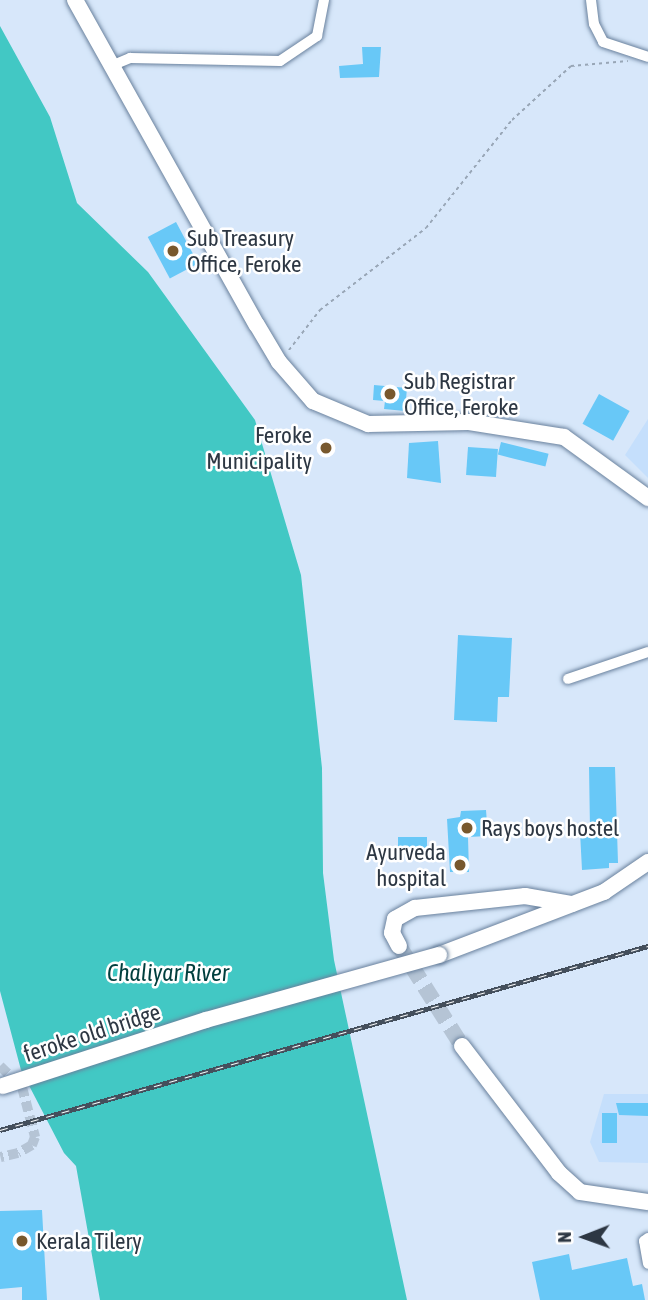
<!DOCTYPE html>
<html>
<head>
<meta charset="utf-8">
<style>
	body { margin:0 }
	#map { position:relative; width:648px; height:1300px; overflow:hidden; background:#d7e7fa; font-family:"Asap Condensed",sans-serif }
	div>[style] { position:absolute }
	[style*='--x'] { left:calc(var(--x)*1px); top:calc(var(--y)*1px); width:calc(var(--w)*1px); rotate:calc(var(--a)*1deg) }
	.built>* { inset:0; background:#c5dffc }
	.water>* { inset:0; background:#42c8c4 }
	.building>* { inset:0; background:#68c8f7; transform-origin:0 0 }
	.minor-tunnel>* { height:10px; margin-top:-5px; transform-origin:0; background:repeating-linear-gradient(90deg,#b5c4d5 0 10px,transparent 0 15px) }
	.secondary-tunnel>* { height:16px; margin-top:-8px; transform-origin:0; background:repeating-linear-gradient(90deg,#b5c4d5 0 16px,transparent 0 24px) }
	.path>* { height:2px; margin-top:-1px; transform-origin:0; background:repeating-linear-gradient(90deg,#98a6b6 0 3.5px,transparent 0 7px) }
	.roads { filter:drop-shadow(0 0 2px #69819d) drop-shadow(0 0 2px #69819d) }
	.minor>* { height:10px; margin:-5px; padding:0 5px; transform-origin:5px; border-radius:5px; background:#fff }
	.secondary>* { height:16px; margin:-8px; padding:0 8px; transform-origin:8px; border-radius:8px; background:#fff }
	.rail>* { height:5px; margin-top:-2.5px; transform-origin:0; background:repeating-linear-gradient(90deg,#fff 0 8px,#444f5c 0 16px); box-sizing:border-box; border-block:2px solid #444f5c }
	.bridges { filter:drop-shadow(0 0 2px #69819d) drop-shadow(0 0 2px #69819d) }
	.secondary-bridge>* { height:16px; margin:-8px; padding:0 8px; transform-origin:8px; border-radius:8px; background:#fff }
	.dots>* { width:19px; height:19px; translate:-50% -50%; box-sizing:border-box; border:4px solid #fff; border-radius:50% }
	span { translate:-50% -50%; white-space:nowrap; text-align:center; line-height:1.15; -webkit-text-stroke:5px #fff; paint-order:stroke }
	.poi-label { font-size:23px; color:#2d3743 }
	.left { translate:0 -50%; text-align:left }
	.right { translate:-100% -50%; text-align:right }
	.street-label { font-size:23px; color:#2d3743 }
	.water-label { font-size:24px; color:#003f3e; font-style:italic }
	.north { position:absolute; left:550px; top:1202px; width:70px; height:70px; -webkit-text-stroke:5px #fff; paint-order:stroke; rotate:269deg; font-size:19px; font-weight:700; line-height:28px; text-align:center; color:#2d3743 }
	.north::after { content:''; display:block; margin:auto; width:24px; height:32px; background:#2d3743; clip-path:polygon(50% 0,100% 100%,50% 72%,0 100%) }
</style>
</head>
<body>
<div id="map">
	<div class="built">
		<div style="clip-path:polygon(648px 419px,648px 478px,625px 455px)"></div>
		<div style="clip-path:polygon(604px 1094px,648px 1094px,648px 1163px,599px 1162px,590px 1142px)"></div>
	</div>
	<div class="water">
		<div style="clip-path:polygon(0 26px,50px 117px,77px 203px,148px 272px,255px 420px,301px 575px,322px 768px,323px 873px,334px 960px,407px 1300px,100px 1300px,76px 1166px,64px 1153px,21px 1070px,0 991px)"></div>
	</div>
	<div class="building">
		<div style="clip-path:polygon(362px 47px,381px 47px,379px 77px,340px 78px,339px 66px,363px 64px)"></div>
		<div style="left:176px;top:222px;width:47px;height:32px;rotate:62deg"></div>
		<div style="clip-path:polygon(374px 385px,407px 388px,405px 411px,384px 409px,385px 401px,373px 400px)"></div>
		<div style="left:599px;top:394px;width:35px;height:34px;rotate:29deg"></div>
		<div style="clip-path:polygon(438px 441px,441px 483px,407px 478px,409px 443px)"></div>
		<div style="left:501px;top:442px;width:49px;height:13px;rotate:14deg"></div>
		<div style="left:468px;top:447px;width:30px;height:28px;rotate:4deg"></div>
		<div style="clip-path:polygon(458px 635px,512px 638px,509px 697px,498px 697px,497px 722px,454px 720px)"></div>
		<div style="clip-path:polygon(589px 767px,615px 767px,618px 863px,609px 863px,609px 868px,582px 870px,580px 832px,590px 830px)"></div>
		<div style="clip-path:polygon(486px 810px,488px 836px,468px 837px,469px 872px,450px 872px,447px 819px,460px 817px,461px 811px)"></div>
		<div style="left:427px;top:837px;width:18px;height:29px;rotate:90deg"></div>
		<div style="clip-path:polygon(616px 1103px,648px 1103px,648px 1116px,619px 1115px)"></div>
		<div style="left:602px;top:1113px;width:15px;height:30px"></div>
		<div style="clip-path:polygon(42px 1210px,47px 1300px,22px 1300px,22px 1287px,0 1289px,0 1211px)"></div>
		<div style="clip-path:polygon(569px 1254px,572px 1270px,627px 1258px,633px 1286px,642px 1284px,645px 1300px,540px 1300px,532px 1262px)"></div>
	</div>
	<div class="minor-tunnel">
		<div style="--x:0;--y:1066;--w:30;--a:44"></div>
		<div style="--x:22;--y:1087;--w:52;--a:75.4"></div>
		<div style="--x:35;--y:1137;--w:9;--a:111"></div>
		<div style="--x:32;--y:1145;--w:16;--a:150"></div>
		<div style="--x:18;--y:1153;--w:18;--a:167"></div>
	</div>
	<div class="secondary-tunnel">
		<div style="--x:399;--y:946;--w:118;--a:57.8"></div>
	</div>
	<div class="path">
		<div style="--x:289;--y:350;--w:51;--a:-52.2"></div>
		<div style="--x:320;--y:310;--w:134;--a:-37.7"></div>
		<div style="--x:426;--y:228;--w:138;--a:-51.5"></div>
		<div style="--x:512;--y:120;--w:80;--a:-42.5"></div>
		<div style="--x:571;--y:66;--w:57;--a:-5"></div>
	</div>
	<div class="roads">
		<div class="minor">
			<div style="--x:591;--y:0;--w:24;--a:83"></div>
			<div style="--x:594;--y:24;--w:20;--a:63"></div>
			<div style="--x:603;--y:42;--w:47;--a:18.4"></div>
			<div style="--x:111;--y:66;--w:21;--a:-23"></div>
			<div style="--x:130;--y:58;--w:150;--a:1.1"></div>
			<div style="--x:280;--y:61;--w:45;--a:-34"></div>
			<div style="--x:317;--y:36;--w:37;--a:-79"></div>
			<div style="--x:568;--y:679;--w:84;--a:-18.6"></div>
			<div style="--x:648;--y:1238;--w:5;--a:143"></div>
			<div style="--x:644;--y:1241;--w:23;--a:80"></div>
		</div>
		<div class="secondary">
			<div style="--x:75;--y:0;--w:372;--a:60.8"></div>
			<div style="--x:257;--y:325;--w:43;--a:59.3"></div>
			<div style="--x:279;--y:362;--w:52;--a:48.9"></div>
			<div style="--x:313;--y:401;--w:60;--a:22.7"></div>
			<div style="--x:368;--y:424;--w:101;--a:-1.1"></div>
			<div style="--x:469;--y:422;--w:96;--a:9"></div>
			<div style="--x:564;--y:437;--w:104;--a:36"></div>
			<div style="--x:399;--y:946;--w:15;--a:-118"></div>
			<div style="--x:392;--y:933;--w:14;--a:-78"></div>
			<div style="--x:395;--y:919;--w:23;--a:-29"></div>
			<div style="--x:415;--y:908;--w:111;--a:-6.2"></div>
			<div style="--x:525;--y:896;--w:48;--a:9.7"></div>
			<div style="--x:439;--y:955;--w:177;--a:-20.9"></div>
			<div style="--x:604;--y:892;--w:53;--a:-34.3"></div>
			<div style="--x:462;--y:1046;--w:160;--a:52.6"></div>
			<div style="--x:559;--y:1173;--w:28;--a:42"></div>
			<div style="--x:580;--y:1192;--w:69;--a:8.4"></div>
		</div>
	</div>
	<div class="rail">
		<div style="--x:0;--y:1130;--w:674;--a:-15.85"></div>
	</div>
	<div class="bridges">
		<div class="secondary-bridge">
			<div style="--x:3;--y:1086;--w:213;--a:-18"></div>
			<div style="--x:206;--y:1020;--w:242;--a:-15.6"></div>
		</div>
	</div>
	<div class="dots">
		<div style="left:173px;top:251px;background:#78582d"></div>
		<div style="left:390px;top:394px;background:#78582d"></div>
		<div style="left:326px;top:448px;background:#78582d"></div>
		<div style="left:467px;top:828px;background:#78582d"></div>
		<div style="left:460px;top:865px;background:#78582d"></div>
		<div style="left:22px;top:1241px;background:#78582d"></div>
	</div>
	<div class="poi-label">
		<span class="left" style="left:187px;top:251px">Sub Treasury<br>Office, Feroke</span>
		<span class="left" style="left:404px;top:394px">Sub Registrar<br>Office, Feroke</span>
		<span class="right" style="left:312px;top:448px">Feroke<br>Municipality</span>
		<span class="left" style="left:481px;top:828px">Rays boys hostel</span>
		<span class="right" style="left:446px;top:865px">Ayurveda<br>hospital</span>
		<span class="left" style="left:36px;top:1241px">Kerala Tilery</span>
	</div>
	<div class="street-label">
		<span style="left:92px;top:1033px;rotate:-18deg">feroke old bridge</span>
	</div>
	<div class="water-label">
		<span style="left:168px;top:973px">Chaliyar River</span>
	</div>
	<div class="north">N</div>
</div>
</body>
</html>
